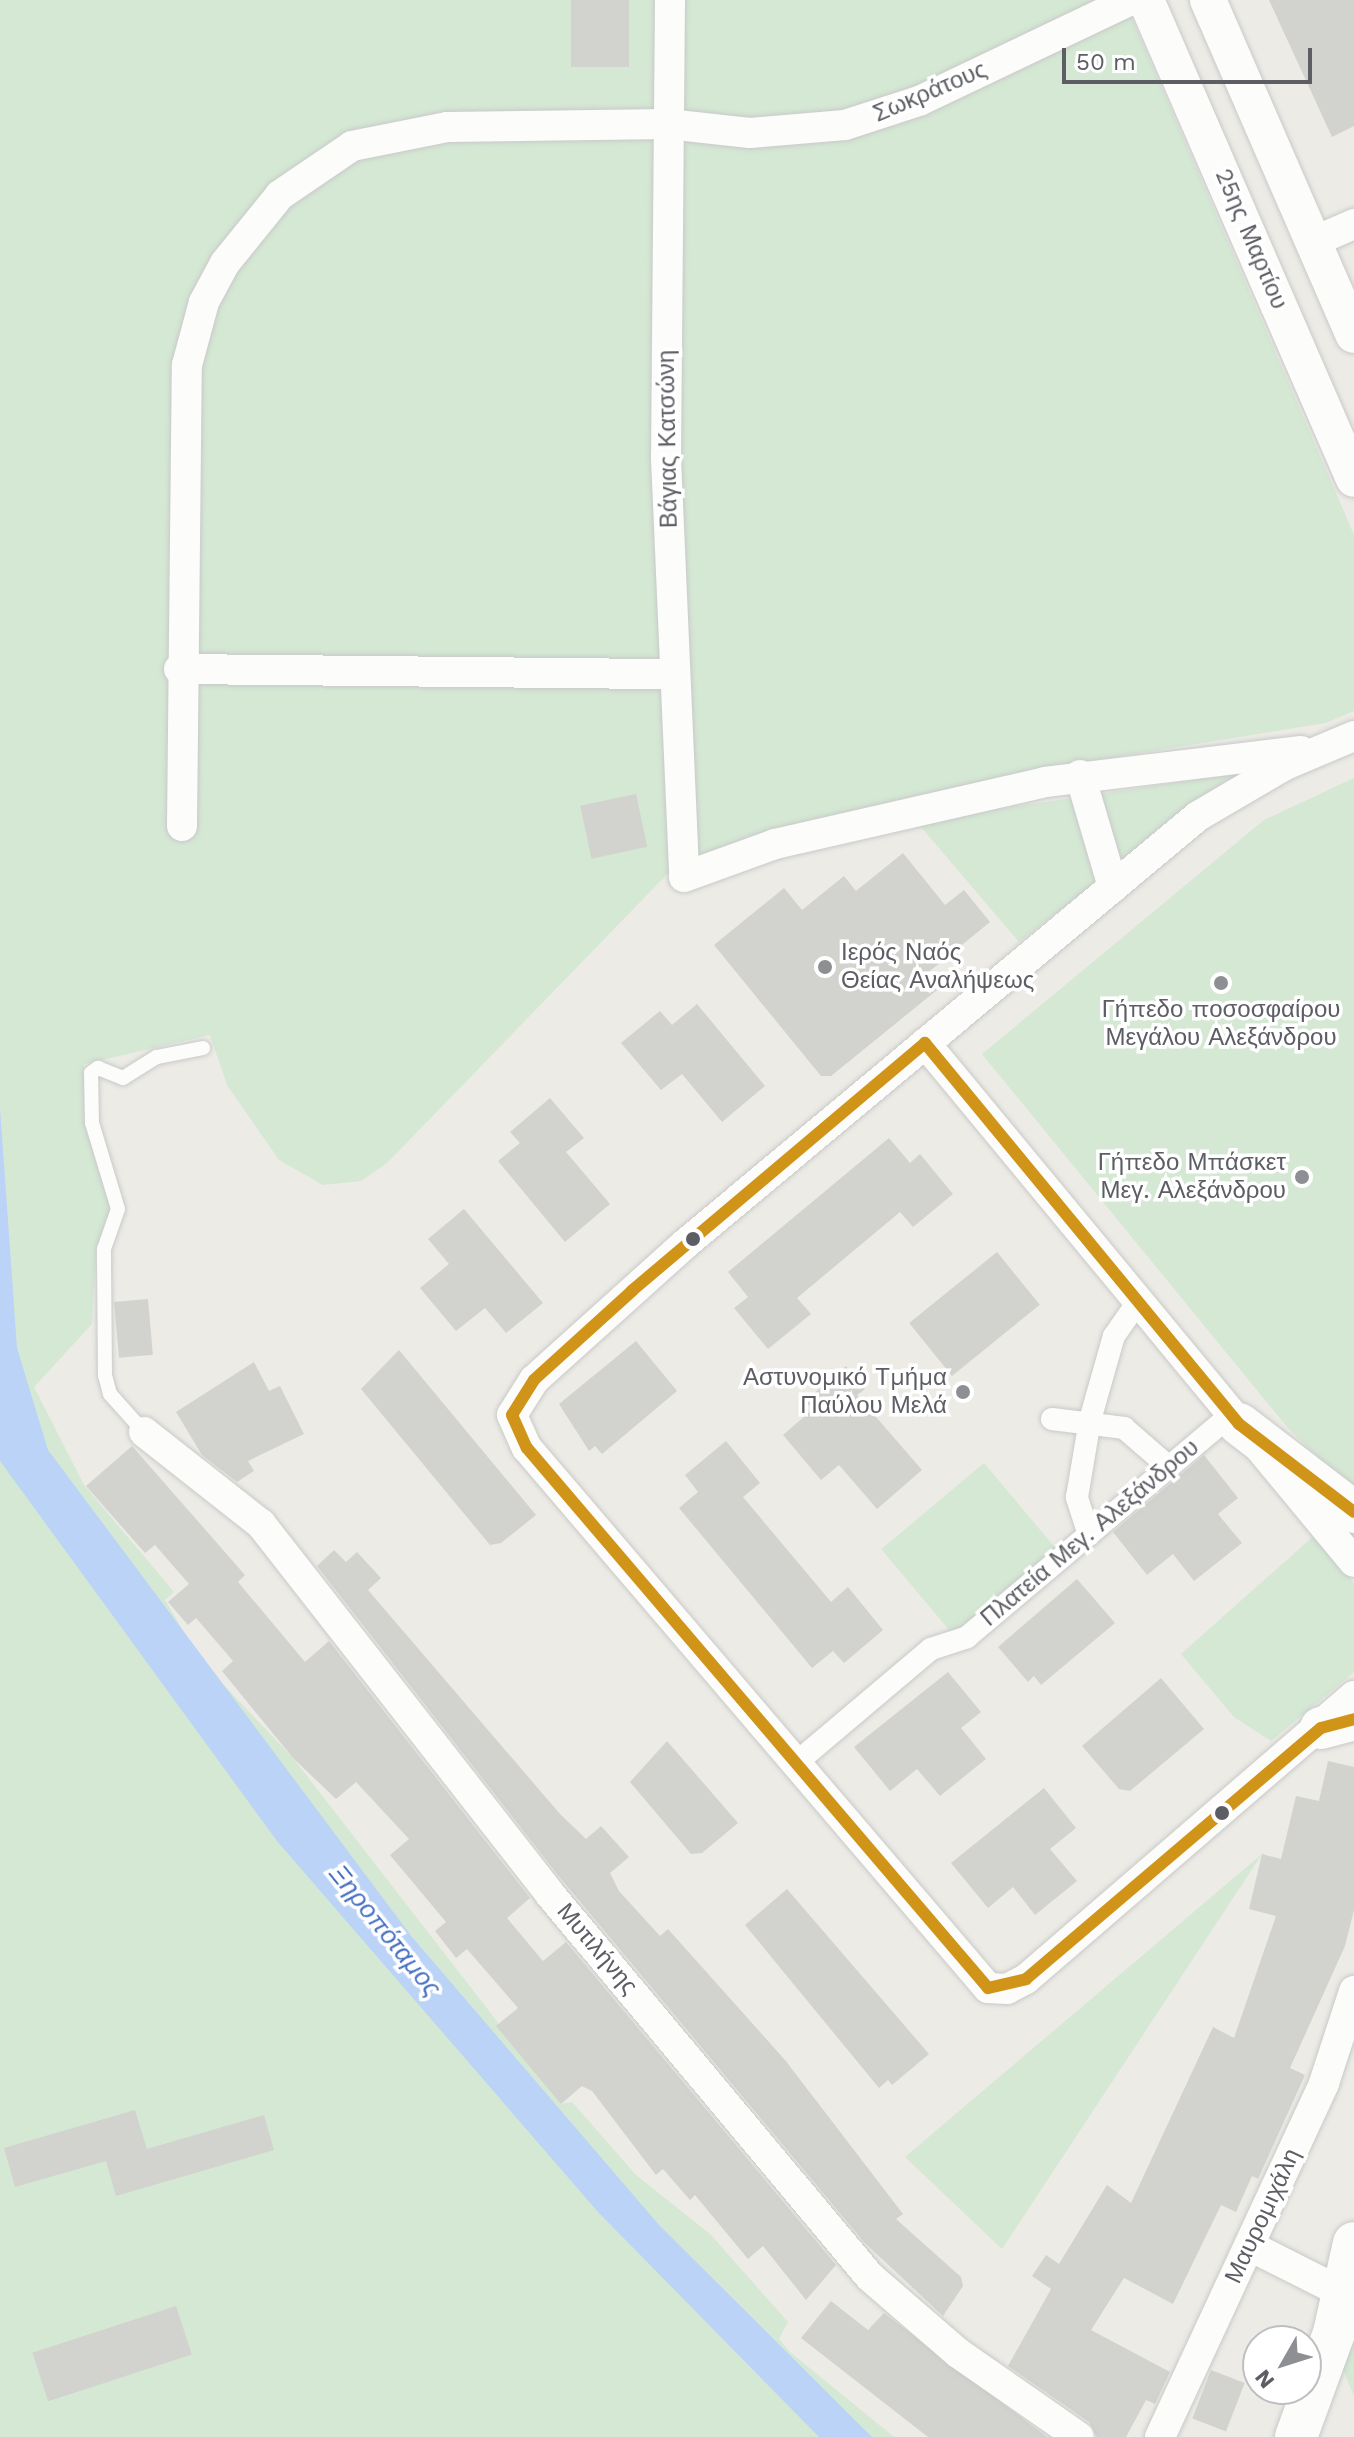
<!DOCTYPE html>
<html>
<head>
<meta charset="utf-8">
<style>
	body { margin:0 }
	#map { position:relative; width:1354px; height:2437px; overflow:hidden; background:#ecebe6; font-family:"Work Sans",sans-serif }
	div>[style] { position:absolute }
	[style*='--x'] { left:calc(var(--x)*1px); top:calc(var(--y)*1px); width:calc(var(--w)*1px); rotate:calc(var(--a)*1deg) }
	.green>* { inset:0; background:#d4e8d4; transform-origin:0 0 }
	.water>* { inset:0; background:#bad3f7 }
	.building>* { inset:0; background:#d2d2cf; transform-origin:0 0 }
	.roads { filter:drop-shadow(0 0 2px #c9c9c8) drop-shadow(0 0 2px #c9c9c8) }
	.service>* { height:14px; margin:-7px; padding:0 7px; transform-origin:7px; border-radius:7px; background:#fcfcfb }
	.pedestrian>* { height:22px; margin:-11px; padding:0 11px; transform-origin:11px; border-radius:11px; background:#fcfcfb }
	.minor>* { height:30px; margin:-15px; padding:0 15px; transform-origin:15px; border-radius:15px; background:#fcfcfb }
	.tertiary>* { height:36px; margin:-18px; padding:0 18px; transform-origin:18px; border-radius:18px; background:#fcfcfb }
	.secondary>* { height:42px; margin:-21px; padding:0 21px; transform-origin:21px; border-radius:21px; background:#fcfcfb }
	.bus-1>* { height:12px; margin:-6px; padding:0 6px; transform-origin:6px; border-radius:6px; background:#d09419 }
	.dots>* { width:22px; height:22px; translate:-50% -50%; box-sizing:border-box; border:4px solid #fff; border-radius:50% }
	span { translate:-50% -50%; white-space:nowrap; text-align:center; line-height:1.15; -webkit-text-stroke:7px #fff; paint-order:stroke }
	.street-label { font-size:24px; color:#5c5e64 }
	.poi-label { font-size:24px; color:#5c5e64 }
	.left { translate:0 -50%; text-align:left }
	.right { translate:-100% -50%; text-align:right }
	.water-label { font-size:26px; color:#4670c2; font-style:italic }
	.north { position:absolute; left:1242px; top:2325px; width:80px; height:80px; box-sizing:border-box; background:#fff; border:2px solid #bebfc1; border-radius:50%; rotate:231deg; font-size:22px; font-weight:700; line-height:32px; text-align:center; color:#5c5e64 }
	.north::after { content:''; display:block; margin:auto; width:28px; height:36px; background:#8e8f92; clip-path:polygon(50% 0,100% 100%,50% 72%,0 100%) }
	.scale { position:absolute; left:1062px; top:48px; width:250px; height:36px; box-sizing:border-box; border:4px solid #5c5e64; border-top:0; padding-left:10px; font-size:24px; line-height:28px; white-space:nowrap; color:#5c5e64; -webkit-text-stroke:6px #fff; paint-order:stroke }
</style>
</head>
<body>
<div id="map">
	<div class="green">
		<div style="clip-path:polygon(0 0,1124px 0,1354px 535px,1354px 711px,1326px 723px,1078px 763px,773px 833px,676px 865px,387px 1163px,361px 1181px,323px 1185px,279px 1160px,227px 1085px,210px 1035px,84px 1064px,85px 1120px,111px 1208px,96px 1254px,92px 1324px,34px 1387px,84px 1485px,174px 1592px,165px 1600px,201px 1661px,293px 1758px,561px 2104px,572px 2102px,636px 2175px,710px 2234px,788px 2322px,779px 2339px,790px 2352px,894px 2437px,0 2437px)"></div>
		<div style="clip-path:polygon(1235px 774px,1019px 942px,916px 821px)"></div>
		<div style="clip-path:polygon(1354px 778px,1354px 1493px,1288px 1428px,982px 1054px,1264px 820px)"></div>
		<div style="left:984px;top:1463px;width:112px;height:134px;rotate:50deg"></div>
		<div style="clip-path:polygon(1316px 1534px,1354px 1583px,1354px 1672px,1271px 1741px,1234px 1717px,1181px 1654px)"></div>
		<div style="clip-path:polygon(1262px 1854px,1002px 2249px,905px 2157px)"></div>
		<div style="clip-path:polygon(1354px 2287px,1354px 2396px,1332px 2343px)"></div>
	</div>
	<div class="water">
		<div style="clip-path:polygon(0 1108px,17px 1348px,48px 1450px,412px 1937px,659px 2225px,872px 2437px,819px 2437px,598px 2212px,277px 1841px,0 1461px)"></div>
	</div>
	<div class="building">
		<div style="left:571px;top:0;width:58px;height:67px"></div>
		<div style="clip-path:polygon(1269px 0,1354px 0,1354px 126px,1332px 137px)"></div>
		<div style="left:636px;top:794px;width:54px;height:57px;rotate:78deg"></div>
		<div style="clip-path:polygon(903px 853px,945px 905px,964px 890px,990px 922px,925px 975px,937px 990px,831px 1076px,821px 1076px,714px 945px,784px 888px,802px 910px,844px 876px,856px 891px)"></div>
		<div style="clip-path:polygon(697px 1004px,765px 1086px,722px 1122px,682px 1074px,661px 1090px,621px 1043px,660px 1011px,672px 1025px)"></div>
		<div style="clip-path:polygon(550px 1098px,584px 1138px,566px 1152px,610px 1204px,565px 1242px,498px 1161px,520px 1143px,510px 1132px)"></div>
		<div style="clip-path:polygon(889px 1138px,910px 1163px,920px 1154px,953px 1194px,913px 1227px,900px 1212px,797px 1298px,811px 1314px,768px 1349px,734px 1308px,748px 1297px,728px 1272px)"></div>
		<div style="clip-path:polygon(464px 1209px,543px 1303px,506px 1333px,485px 1308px,456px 1331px,420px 1288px,449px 1264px,428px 1239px)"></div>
		<div style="left:997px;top:1252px;width:68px;height:113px;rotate:51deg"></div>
		<div style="left:148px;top:1299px;width:56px;height:34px;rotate:85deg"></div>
		<div style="clip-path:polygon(636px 1341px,677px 1391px,602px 1454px,595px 1446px,589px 1451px,559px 1404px)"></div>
		<div style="clip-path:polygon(399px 1350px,536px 1515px,501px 1543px,490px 1545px,361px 1389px)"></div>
		<div style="clip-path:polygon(254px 1362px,269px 1391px,280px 1386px,304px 1434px,248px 1461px,254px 1471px,237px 1482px,202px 1455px,176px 1412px)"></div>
		<div style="clip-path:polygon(846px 1366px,865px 1389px,857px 1395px,922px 1470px,877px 1509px,839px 1465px,821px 1480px,783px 1435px,813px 1409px,805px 1401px)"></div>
		<div style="clip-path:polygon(726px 1441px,760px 1483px,743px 1497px,831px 1602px,848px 1587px,883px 1630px,844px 1663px,833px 1651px,812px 1668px,679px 1508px,698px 1492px,685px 1475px)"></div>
		<div style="clip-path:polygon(132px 1446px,245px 1575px,238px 1582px,305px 1662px,329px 1641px,530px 1898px,507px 1918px,543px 1961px,566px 1942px,836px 2265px,806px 2300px,763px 2246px,748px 2259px,695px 2195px,690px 2200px,663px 2169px,656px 2175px,592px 2091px,582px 2086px,561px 2104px,496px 2026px,518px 2008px,467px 1949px,456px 1958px,435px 1931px,446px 1922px,390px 1855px,409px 1839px,356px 1782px,336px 1799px,293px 1758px,222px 1671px,233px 1661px,196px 1618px,188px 1625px,168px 1602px,189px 1584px,155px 1545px,145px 1553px,86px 1486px)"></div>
		<div style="clip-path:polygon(1204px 1455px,1238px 1498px,1218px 1514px,1242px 1543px,1194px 1581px,1173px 1554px,1147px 1575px,1113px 1532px)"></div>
		<div style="clip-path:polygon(334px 1550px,346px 1562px,357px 1552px,381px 1578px,368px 1590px,560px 1814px,586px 1839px,601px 1826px,629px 1857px,610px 1873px,619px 1891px,660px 1936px,668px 1929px,785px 2060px,903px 2214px,896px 2219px,961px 2277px,963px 2286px,943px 2316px,865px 2243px,558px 1875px,317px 1566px)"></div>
		<div style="clip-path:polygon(1077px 1579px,1115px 1623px,1041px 1685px,1034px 1676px,1028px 1682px,998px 1647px)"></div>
		<div style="clip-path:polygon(948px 1672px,981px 1712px,961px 1728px,986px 1759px,940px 1796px,917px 1769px,890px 1791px,854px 1747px)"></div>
		<div style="clip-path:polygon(1161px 1678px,1204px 1729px,1130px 1791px,1119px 1789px,1082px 1746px)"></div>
		<div style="clip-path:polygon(667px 1741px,738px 1823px,702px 1853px,691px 1854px,630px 1782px)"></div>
		<div style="clip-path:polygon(1328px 1761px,1354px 1767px,1354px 1910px,1345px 1946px,1290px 2068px,1305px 2075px,1258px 2179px,1252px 2176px,1236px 2212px,1221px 2205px,1173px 2304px,1124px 2278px,1091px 2330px,1170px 2372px,1155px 2404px,1146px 2400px,1126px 2437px,1097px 2437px,1089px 2422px,1008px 2366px,1051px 2289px,1032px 2276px,1046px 2255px,1059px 2264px,1107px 2185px,1131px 2203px,1213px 2027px,1234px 2038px,1276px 1916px,1249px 1909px,1262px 1854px,1281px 1859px,1296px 1796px,1319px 1801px)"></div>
		<div style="clip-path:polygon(1044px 1788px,1076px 1828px,1050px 1849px,1077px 1881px,1035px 1915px,1013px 1887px,988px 1908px,951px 1863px)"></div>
		<div style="clip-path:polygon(787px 1889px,929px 2054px,892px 2085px,888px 2080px,879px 2088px,745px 1925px)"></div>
		<div style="clip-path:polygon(135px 2110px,147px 2149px,264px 2115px,274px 2150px,116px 2196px,106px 2161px,15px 2187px,4px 2148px)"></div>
		<div style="clip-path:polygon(831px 2301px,868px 2330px,884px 2313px,1047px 2437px,928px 2437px,801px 2338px)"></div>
		<div style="left:176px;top:2306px;width:51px;height:151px;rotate:72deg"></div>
		<div style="left:1211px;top:2370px;width:36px;height:52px;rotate:21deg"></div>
	</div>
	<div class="roads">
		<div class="service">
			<div style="--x:144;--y:1432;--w:51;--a:-131.8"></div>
			<div style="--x:110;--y:1394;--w:20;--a:-105"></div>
			<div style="--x:105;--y:1375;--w:126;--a:-90.5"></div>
			<div style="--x:104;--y:1249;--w:42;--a:-70.7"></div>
			<div style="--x:118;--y:1209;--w:90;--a:-106.8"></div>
			<div style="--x:92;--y:1123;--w:50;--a:-91.1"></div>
			<div style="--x:91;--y:1073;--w:9;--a:-36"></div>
			<div style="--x:98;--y:1068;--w:27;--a:22"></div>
			<div style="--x:123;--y:1078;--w:40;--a:-32"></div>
			<div style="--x:157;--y:1057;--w:47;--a:-11.1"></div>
		</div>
		<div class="pedestrian">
			<div style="--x:1052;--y:1419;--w:73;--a:7.1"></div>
			<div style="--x:1124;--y:1428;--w:60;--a:40.9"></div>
			<div style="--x:1089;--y:1535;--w:40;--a:-108"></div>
			<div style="--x:1077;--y:1497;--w:78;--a:-80.4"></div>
			<div style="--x:1090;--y:1420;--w:87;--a:-74.1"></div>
			<div style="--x:1114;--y:1336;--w:40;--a:-55.1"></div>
			<div style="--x:796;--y:1763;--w:177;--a:-40.2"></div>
			<div style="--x:931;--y:1649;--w:38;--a:-18"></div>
			<div style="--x:967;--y:1637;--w:346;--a:-40.1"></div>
		</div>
		<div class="minor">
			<div style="--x:670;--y:0;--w:458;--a:90.5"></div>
			<div style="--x:666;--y:458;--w:419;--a:87.5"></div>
			<div style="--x:684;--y:877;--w:97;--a:-19.9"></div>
			<div style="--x:775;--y:844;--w:277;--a:-12.9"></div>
			<div style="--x:1045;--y:782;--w:258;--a:-6.9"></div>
			<div style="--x:1313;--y:242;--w:45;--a:-23.7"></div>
			<div style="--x:179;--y:669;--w:495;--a:0.6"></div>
			<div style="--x:1354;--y:736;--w:75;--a:157.2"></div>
			<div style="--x:1285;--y:765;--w:101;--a:149.6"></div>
			<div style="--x:1198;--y:816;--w:668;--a:140.16"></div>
			<div style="--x:685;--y:1244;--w:203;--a:138"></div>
			<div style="--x:534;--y:1380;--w:41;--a:122.2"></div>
			<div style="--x:512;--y:1415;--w:36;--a:66"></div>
			<div style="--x:527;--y:1448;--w:710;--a:49.51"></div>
			<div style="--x:988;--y:1988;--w:19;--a:3"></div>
			<div style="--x:1007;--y:1989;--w:21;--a:-28"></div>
			<div style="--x:1026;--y:1979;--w:433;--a:-40.8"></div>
			<div style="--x:1080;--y:775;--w:117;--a:73.6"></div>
			<div style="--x:182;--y:826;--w:461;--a:-89.4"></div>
			<div style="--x:187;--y:365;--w:65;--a:-74.9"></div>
			<div style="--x:204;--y:302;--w:44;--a:-61.7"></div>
			<div style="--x:225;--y:263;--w:87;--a:-51"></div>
			<div style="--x:280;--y:195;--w:87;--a:-34.2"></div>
			<div style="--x:352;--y:146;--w:97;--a:-11.3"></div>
			<div style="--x:447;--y:127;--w:221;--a:-0.8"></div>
			<div style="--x:668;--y:124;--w:82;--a:6.3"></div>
			<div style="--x:750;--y:133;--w:95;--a:-4.8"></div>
			<div style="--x:845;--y:125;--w:78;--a:-18"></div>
			<div style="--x:919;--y:101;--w:235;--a:-25.5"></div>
			<div style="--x:925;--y:1043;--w:673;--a:50.42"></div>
			<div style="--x:144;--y:1432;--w:149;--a:38.2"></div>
			<div style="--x:261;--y:1524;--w:468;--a:52"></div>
			<div style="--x:549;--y:1893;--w:500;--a:50.11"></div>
			<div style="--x:870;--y:2277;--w:116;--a:40.8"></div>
			<div style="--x:958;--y:2353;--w:147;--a:34.8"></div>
			<div style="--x:1250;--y:2246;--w:104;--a:26.8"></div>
			<div style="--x:1160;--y:2437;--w:390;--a:-65.1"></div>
			<div style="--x:1324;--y:2083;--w:97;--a:-71.9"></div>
		</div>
		<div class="tertiary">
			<div style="--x:1146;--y:0;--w:522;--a:66.53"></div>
			<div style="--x:1208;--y:0;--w:365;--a:66.5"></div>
		</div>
		<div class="secondary">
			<div style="--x:1239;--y:1424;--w:145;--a:37.4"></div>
			<div style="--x:1321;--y:1728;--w:34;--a:-15"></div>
			<div style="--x:1296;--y:2437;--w:111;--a:-69.9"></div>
			<div style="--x:1334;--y:2333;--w:92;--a:-77.5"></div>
		</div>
	</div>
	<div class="bus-1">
		<div style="--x:1354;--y:1512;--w:145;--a:-142.6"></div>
		<div style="--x:1239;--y:1424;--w:494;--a:-129.5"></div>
		<div style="--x:925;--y:1043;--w:384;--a:139.8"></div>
		<div style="--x:632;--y:1291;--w:132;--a:137.8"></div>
		<div style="--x:534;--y:1380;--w:41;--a:122.2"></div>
		<div style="--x:512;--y:1415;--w:36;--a:66"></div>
		<div style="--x:527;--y:1448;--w:710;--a:49.51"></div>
		<div style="--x:988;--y:1988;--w:39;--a:-13"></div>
		<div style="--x:1026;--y:1979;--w:387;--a:-40.4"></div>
		<div style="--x:1321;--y:1728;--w:34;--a:-15"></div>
	</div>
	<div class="dots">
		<div style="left:825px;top:967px;background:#8e8f92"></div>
		<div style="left:1221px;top:983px;background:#8e8f92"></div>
		<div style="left:1302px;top:1177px;background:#8e8f92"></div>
		<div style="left:693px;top:1239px;background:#5c5e64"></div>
		<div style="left:963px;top:1392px;background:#8e8f92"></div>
		<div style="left:1222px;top:1813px;background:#5c5e64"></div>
	</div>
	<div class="street-label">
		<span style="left:930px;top:92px;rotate:-23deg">Σωκράτους</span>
		<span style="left:1251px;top:239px;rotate:67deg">25ης Μαρτίου</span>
		<span style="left:668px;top:439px;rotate:-91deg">Βάγιας Κατσώνη</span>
		<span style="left:1090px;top:1533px;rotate:-40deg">Πλατεία Μεγ. Αλεξάνδρου</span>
		<span style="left:597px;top:1949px;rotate:50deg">Μυτιλήνης</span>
		<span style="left:1263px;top:2216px;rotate:-65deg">Μαυρομιχάλη</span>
	</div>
	<div class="poi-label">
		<span class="left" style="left:841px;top:967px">Ιερός Ναός<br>Θείας Αναλήψεως</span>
		<span style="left:1221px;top:1024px">Γήπεδο ποσοσφαίρου<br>Μεγάλου Αλεξάνδρου</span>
		<span class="right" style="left:1286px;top:1177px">Γήπεδο Μπάσκετ<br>Μεγ. Αλεξάνδρου</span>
		<span class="right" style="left:947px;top:1392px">Αστυνομικό Τμήμα<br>Παύλου Μελά</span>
	</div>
	<div class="water-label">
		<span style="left:385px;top:1931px;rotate:51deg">Ξηροπόταμος</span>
	</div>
	<div class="north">N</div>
	<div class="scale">50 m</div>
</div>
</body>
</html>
